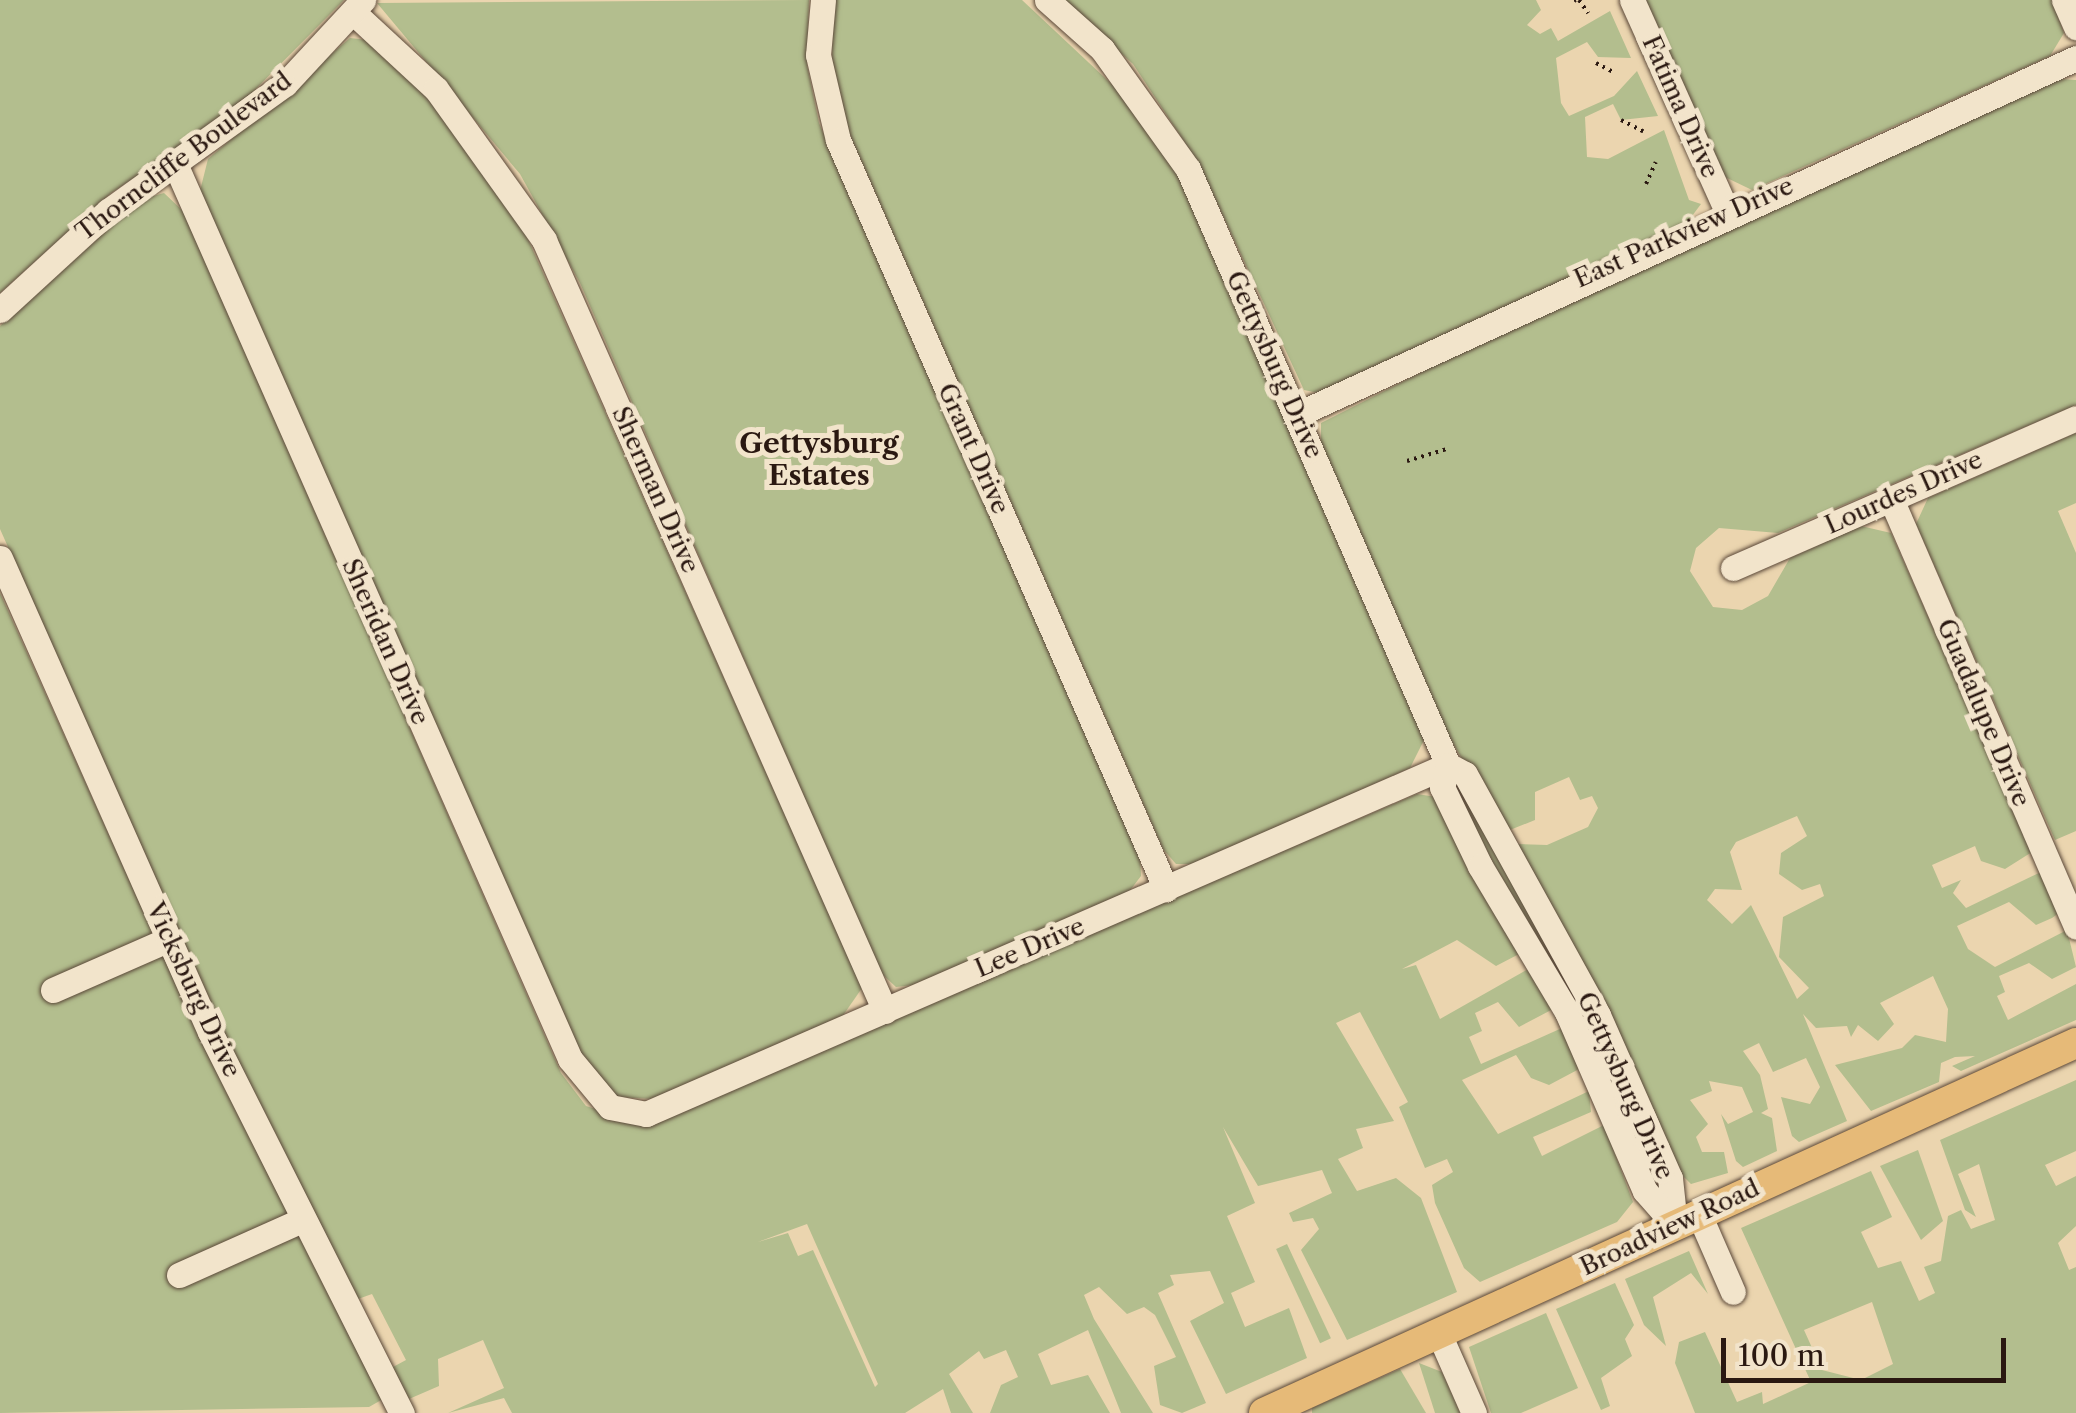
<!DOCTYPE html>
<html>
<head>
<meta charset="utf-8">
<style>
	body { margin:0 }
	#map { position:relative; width:2076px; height:1413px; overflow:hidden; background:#ebd5af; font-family:"Libre Caslon Text",serif }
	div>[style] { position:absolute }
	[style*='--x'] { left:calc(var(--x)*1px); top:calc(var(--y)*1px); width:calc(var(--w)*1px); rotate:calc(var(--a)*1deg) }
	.green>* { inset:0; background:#b3be8e; transform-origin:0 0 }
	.path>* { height:4px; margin-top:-2px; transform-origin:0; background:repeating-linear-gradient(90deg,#2a1811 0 2.5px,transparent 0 7.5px) }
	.roads { filter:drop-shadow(0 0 2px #5a4738) drop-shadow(0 0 2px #5a4738) }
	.minor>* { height:25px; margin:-12.5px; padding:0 12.5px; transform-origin:12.5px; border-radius:12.5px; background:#f2e4cb }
	.major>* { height:30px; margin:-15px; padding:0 15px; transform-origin:15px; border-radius:15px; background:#e6ba78 }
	span { translate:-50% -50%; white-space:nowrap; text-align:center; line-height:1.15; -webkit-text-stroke:10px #f2e4cb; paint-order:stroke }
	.street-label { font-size:25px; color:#2a1811 }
	.neighbourhood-label { font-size:28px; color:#2a1811; font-weight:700 }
	.scale { position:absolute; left:1721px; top:1338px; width:285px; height:45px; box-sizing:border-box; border:5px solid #2a1811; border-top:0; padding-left:12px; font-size:30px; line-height:35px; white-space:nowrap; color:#2a1811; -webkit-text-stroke:8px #f2e4cb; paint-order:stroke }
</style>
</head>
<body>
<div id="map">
	<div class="green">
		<div style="clip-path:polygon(0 0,344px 0,232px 113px,111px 193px,0 293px)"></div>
		<div style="clip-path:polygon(809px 0,807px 65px,819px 123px,1140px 856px,1141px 876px,1128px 893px,913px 985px,896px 987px,881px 973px,580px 283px,520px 174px,377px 3px)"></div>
		<div style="clip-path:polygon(833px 0,1022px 0,1135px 106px,1180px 176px,1424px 740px,1410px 768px,1194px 864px,1176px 864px,1163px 849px,846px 126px,832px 63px)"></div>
		<div style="clip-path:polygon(1062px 0,1536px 0,1541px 10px,1527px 25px,1540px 34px,1551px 28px,1558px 41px,1610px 11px,1631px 58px,1598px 57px,1587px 42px,1556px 58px,1561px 103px,1569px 116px,1614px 96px,1637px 71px,1658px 116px,1621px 120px,1613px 104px,1585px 117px,1587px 157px,1608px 159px,1664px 130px,1689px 200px,1701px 204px,1689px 220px,1506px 309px,1319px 393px,1304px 390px,1199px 164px,1133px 64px)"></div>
		<div style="clip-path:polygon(1646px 0,2052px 0,2064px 33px,2050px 56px,1752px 190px,1725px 177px)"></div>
		<div style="clip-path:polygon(350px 38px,368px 40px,444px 113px,510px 199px,862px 988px,842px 1017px,653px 1099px,616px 1097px,588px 1070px,200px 191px,208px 159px)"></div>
		<div style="clip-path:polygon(evenodd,2060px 79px,2076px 80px,2076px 405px,1778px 533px,1719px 528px,1696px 548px,1690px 571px,1713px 607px,1742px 610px,1768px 596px,1790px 558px,1861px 526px,1891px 533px,2032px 852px,2005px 869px,1981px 861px,1975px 846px,1932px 865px,1942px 888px,1961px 880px,1953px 893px,1966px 908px,2041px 872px,2059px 913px,2052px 918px,2036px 925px,2009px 902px,1957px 926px,1968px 949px,1995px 967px,2067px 930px,2076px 967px,2052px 979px,2029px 963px,1999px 976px,2005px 992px,1997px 996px,2008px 1020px,2076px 984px,2076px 1020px,1961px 1071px,1952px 1066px,1975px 1056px,1955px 1057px,1941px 1063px,1939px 1082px,1871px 1111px,1835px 1065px,1902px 1048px,1915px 1035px,1946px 1042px,1948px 1009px,1933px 976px,1880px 1003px,1894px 1024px,1878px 1041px,1858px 1025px,1851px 1037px,1847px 1026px,1816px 1028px,1803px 1014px,1847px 1121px,1799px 1142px,1792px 1136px,1781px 1097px,1810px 1104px,1820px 1087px,1806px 1058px,1773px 1072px,1759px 1043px,1743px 1051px,1760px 1075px,1768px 1109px,1761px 1113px,1772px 1118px,1777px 1151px,1743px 1167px,1736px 1161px,1721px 1114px,1728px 1124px,1753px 1112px,1742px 1087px,1709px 1081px,1712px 1091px,1690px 1100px,1708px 1124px,1696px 1137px,1702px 1152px,1724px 1152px,1728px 1173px,1691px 1184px,1676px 1169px,1518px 844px,1547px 845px,1588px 827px,1598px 808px,1592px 796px,1580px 800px,1569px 777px,1535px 792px,1535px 820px,1505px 832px,1441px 723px,1321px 446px,1321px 423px,1561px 302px,2060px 79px,1797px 816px,1807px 836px,1781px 853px,1779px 874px,1802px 890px,1820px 884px,1824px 896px,1783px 917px,1779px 957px,1809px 988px,1797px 999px,1751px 905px,1732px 924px,1707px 900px,1715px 889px,1742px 890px,1730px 852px,1736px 842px,1797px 816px)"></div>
		<div style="clip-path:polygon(evenodd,164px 193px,183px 211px,561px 1073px,586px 1106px,644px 1124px,1417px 794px,1436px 797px,1521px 953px,1496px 966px,1457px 940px,1402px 969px,1416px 965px,1440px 1019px,1530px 968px,1553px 1009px,1519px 1027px,1498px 1002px,1475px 1013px,1482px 1031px,1469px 1037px,1481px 1064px,1562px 1028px,1581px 1068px,1549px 1085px,1531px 1078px,1516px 1055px,1462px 1080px,1498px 1134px,1589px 1091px,1591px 1112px,1533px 1137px,1542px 1156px,1604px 1125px,1633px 1202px,1617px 1222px,1480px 1282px,1464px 1268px,1435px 1203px,1432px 1185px,1453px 1172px,1447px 1159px,1425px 1168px,1399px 1107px,1408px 1102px,1360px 1012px,1336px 1023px,1394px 1121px,1356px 1129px,1363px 1148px,1338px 1159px,1357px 1191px,1396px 1178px,1421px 1198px,1457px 1292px,1347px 1340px,1301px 1250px,1319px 1229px,1313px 1218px,1293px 1222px,1289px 1213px,1332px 1193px,1322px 1170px,1258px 1186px,1223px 1127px,1255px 1203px,1227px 1216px,1255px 1282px,1231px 1293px,1245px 1327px,1289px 1308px,1307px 1358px,1226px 1394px,1190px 1321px,1224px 1303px,1210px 1271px,1170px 1275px,1174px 1285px,1158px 1293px,1206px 1403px,1182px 1413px,1160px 1405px,1154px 1366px,1176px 1357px,1155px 1315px,1144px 1307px,1127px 1314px,1099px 1287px,1084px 1295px,1094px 1319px,1153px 1413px,1121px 1413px,1088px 1330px,1038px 1354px,1051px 1385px,1088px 1375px,1110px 1413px,990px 1413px,1001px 1385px,1018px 1377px,1006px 1350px,984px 1359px,979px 1351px,949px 1374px,973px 1413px,951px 1413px,943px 1389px,905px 1413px,512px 1413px,504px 1398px,448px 1413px,504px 1388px,483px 1340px,438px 1359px,439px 1386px,409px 1399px,393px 1367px,406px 1360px,372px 1294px,358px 1299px,247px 1083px,0 529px,0 326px,142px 199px,164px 193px,807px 1224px,878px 1384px,875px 1387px,813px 1250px,798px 1256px,788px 1233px,758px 1242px,807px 1224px)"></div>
		<div style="clip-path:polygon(2076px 433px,2076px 503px,2058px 511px,2076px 553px,2076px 831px,2055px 840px,1916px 524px,1928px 498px)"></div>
		<div style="clip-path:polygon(0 593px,176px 984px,383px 1399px,369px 1407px,0 1413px)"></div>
		<div style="clip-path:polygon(1461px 785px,1572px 984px,1658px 1188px,1453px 788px)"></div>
		<div style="clip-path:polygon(evenodd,2076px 1080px,2076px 1151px,2045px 1165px,2056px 1186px,2076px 1176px,2076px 1226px,2058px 1243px,2069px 1270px,2076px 1267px,2076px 1413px,1695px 1413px,1675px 1363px,1679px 1342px,1705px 1332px,1737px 1402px,1762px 1392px,1763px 1404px,1811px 1382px,1741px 1228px,1871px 1171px,1892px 1217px,1861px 1232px,1878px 1268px,1901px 1261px,1919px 1301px,1935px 1293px,1924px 1267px,1941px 1261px,1948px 1216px,1961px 1210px,1971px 1229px,1995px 1220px,1979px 1164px,1958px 1174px,1976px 1217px,1965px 1210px,1940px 1140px,2076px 1080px,1872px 1302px,1893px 1364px,1861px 1380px,1822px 1370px,1804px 1330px,1872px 1302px)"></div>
		<div style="clip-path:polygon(1918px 1150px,1943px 1221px,1921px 1240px,1880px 1166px)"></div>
		<div style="left:1287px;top:1244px;width:104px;height:12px;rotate:65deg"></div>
		<div style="clip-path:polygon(1689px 1251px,1708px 1294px,1691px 1273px,1653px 1297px,1666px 1346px,1644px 1325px,1625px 1279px)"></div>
		<div style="clip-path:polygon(1615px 1283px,1634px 1325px,1625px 1339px,1632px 1356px,1601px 1378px,1610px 1406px,1601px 1410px,1556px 1309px)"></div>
		<div style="clip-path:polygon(1546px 1313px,1578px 1388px,1521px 1413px,1491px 1413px,1469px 1347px)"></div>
		<div style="clip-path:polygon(1419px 1363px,1442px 1372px,1460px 1413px,1435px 1413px)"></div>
		<div style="clip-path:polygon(1400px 1369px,1426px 1413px,1312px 1413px,1312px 1408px)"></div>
	</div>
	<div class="path">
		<div style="--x:1579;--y:0;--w:16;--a:55"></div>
		<div style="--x:1574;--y:1;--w:2;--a:-27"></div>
		<div style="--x:1596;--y:63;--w:21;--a:28"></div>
		<div style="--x:1621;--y:120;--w:25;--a:27"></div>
		<div style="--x:1646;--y:184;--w:24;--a:-66"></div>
		<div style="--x:1407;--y:461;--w:42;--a:-16.7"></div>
	</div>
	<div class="roads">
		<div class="minor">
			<div style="--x:823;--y:0;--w:55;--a:95.2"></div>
			<div style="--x:818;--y:55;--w:87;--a:76.8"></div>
			<div style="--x:838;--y:140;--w:818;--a:66.35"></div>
			<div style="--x:1047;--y:0;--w:74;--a:41.7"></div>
			<div style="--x:1102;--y:49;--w:148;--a:54.4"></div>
			<div style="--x:1188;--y:169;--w:650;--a:66.43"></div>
			<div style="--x:1448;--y:765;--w:19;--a:28"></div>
			<div style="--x:1465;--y:774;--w:275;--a:61.1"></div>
			<div style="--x:1598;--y:1015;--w:178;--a:66.2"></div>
			<div style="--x:1670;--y:1178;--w:47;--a:83.9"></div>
			<div style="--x:1632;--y:0;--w:235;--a:65.8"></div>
			<div style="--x:2064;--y:0;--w:30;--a:66"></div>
			<div style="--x:355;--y:14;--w:110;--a:42.8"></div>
			<div style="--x:436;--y:89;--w:186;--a:54.4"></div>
			<div style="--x:544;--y:240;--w:843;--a:66.14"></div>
			<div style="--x:176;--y:166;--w:976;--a:66.19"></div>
			<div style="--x:570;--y:1059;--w:62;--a:50.2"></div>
			<div style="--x:610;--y:1107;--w:37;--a:11"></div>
			<div style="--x:646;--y:1114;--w:875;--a:-23.52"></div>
			<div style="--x:0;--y:310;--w:147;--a:-42.5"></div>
			<div style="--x:108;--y:211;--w:218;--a:-35.7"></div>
			<div style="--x:285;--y:84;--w:115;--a:-47.1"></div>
			<div style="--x:1296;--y:415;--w:858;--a:-24.59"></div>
			<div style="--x:1891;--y:499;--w:466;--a:66.6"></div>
			<div style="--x:0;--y:558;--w:518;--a:66.1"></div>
			<div style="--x:210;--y:1032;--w:427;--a:63.3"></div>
			<div style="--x:1733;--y:568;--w:374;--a:-23.6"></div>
			<div style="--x:1448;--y:765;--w:23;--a:105"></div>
			<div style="--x:1442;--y:787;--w:88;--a:64.3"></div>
			<div style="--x:1480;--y:866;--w:170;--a:59.2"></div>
			<div style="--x:1567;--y:1012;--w:195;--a:66.5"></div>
			<div style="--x:1645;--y:1191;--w:45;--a:48.6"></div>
			<div style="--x:53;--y:990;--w:127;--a:-23.7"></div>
			<div style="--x:1698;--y:1212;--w:87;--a:66.4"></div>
			<div style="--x:179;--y:1275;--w:135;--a:-24.1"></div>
			<div style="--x:1440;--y:1336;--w:84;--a:66.2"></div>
		</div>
		<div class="major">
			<div style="--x:1264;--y:1413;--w:892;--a:-24.5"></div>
		</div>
	</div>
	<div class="street-label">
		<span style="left:1680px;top:107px;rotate:66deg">Fatima Drive</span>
		<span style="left:184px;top:157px;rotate:-37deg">Thorncliffe Boulevard</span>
		<span style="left:1684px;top:233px;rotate:-24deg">East Parkview Drive</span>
		<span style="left:1274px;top:365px;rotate:66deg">Gettysburg Drive</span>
		<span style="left:973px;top:449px;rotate:66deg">Grant Drive</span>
		<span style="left:655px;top:490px;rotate:66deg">Sherman Drive</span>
		<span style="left:1904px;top:493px;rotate:-24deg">Lourdes Drive</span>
		<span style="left:385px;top:642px;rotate:66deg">Sheridan Drive</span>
		<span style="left:1983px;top:713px;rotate:67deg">Guadalupe Drive</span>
		<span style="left:1030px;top:948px;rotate:-23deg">Lee Drive</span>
		<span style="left:193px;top:990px;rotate:65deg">Vicksburg Drive</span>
		<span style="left:1625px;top:1086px;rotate:66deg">Gettysburg Drive</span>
		<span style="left:1670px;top:1228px;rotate:-25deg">Broadview Road</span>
	</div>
	<div class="neighbourhood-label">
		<span style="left:819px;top:459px">Gettysburg<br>Estates</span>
	</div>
	<div class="scale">100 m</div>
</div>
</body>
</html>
